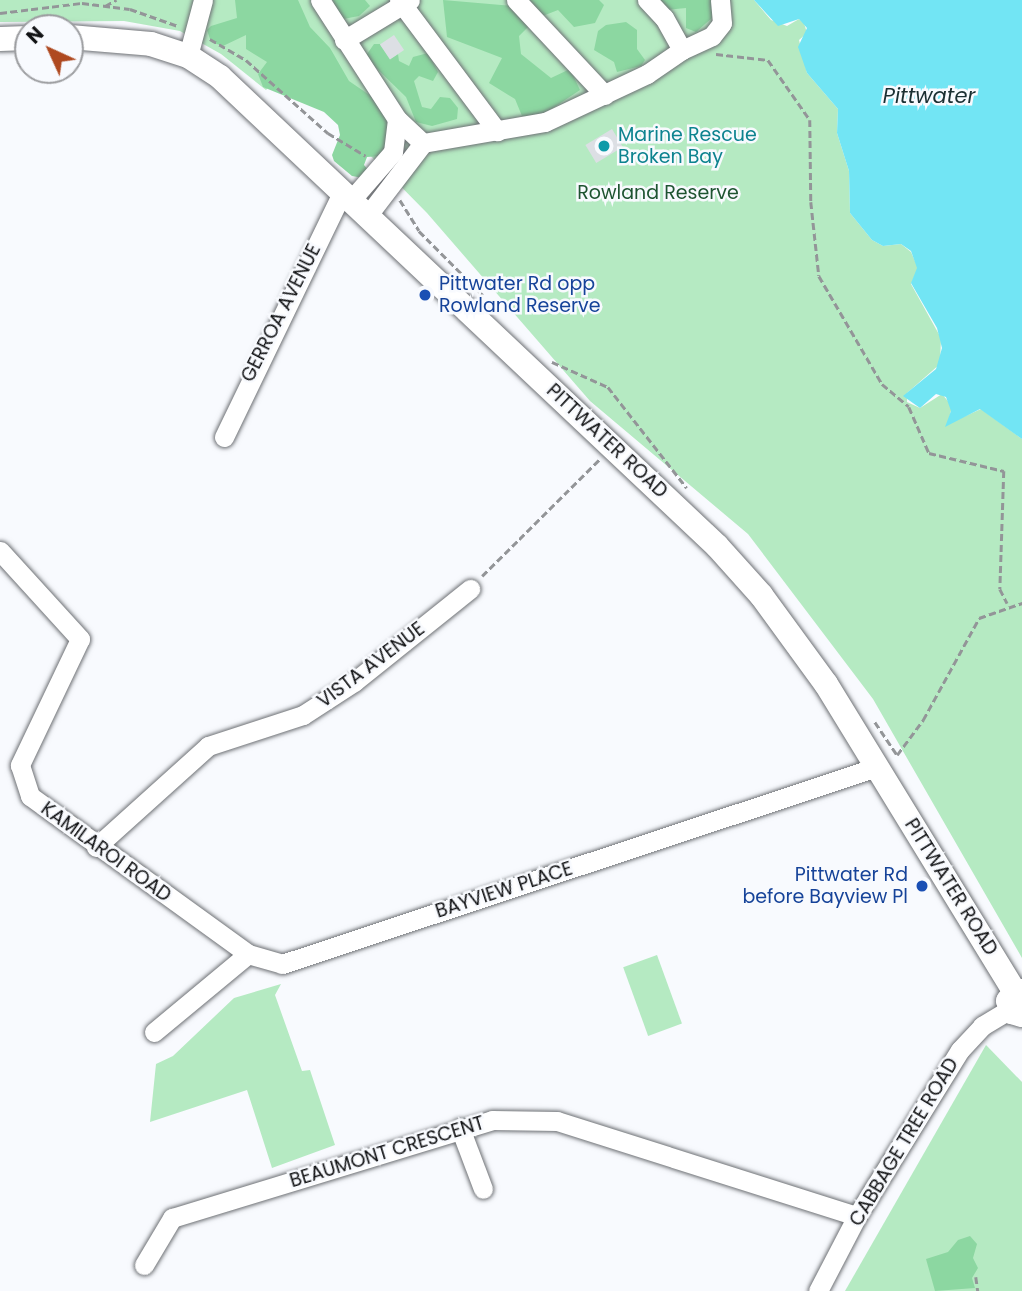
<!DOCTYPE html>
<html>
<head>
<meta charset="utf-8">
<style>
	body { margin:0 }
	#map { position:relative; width:1022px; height:1291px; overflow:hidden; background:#f8fafe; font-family:Poppins,sans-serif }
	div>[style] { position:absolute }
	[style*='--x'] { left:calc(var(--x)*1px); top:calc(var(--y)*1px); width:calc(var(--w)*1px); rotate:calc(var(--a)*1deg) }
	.green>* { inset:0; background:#b5eac2; transform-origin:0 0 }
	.forest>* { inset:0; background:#8cd7a1 }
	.water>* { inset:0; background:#72e5f4 }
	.building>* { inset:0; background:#dcdfe4; transform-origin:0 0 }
	.path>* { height:2.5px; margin-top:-1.25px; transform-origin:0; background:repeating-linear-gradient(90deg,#939598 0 7px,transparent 0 10.5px) }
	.roads { filter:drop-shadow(0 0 2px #6e7175) drop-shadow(0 0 2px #6e7175) }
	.minor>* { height:19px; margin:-9.5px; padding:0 9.5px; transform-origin:9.5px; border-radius:9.5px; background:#fff }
	.major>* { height:24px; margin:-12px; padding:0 12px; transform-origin:12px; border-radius:12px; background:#fff }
	.dots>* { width:19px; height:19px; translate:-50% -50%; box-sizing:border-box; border:4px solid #f8fafe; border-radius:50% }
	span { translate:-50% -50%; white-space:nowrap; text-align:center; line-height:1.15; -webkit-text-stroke:5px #f8fafe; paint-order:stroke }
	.culture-label { font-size:19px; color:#0d838f }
	.left { translate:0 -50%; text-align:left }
	.park-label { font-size:19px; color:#1e5431 }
	.transit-label { font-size:19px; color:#164399 }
	.right { translate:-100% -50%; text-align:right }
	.street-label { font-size:19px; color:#111214 }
	.water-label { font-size:21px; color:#1a2f32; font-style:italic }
	.north { position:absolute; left:14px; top:14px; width:70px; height:70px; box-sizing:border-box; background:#f8fafe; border:2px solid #9c9da0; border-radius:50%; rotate:315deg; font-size:19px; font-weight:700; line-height:28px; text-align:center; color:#111214 }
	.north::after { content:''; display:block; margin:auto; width:24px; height:32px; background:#af4920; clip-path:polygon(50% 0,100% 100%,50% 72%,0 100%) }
</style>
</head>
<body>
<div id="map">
	<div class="green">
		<div style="clip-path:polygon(0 0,754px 0,771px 20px,787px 26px,799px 19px,804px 23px,807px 33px,799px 40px,807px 73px,838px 109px,837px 133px,849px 171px,850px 213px,872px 240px,883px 246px,901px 244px,911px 252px,918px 268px,911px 284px,941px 338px,940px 364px,907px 393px,907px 402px,920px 408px,942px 394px,952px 406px,948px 424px,981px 409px,1022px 439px,1022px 958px,873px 699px,748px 534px,590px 401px,427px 213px,300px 84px,289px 64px,266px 90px,221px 54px,180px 31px,124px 21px,0 22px)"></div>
		<div style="left:657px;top:955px;width:73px;height:36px;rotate:70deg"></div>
		<div style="clip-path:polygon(281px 984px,275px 995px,302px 1071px,310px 1070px,335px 1145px,272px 1168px,247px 1090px,150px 1122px,156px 1064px,173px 1056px,234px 998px)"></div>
		<div style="clip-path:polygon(986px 1045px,1022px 1082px,1022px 1291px,845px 1291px)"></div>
	</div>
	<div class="forest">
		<div style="clip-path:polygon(235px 0,298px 0,310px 27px,330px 48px,349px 81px,403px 118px,381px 156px,367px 157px,364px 165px,370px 172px,363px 178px,352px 176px,334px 161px,332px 155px,340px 135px,338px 125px,324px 112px,263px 87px,258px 74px,267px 62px,246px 49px,246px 35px,223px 46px,211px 42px,207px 30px,211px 26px,237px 18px)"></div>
		<div style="clip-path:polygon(333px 0,365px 0,370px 6px,359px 16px,338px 20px)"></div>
		<div style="clip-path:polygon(443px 0,513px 6px,531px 24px,519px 36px,521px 54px,551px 78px,570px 69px,580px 90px,538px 118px,522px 116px,515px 99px,489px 83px,502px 58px,447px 37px)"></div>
		<div style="clip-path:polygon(526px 0,599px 0,604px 5px,595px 23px,574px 27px,558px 10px,540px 17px)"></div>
		<div style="clip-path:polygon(654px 0,720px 0,721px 10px,696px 32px,686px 28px,686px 8px,666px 10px)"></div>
		<div style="clip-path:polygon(626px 22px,637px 30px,637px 49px,645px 60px,641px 66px,617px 72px,614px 62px,594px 50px,598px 31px,606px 25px)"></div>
		<div style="clip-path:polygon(374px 44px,380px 44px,390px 59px,398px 54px,399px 61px,409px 66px,413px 57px,428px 53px,438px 72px,433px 81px,419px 76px,414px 81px,422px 107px,431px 109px,440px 97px,450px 98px,458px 108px,457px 119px,432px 126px,416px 122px,406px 97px,365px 57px)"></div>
		<div style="clip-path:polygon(970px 1236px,977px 1244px,973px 1258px,978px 1268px,972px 1278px,975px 1288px,935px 1291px,926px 1259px,948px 1252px,958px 1240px)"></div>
	</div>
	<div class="water">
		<div style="clip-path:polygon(754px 0,1022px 0,1022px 439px,980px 409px,945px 427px,951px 411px,946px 397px,936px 394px,920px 408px,903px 396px,936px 369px,942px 348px,937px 328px,911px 283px,917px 268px,911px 251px,901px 244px,883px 246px,872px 240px,850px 213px,849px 171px,837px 133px,838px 109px,807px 73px,798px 47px,807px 28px,799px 19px,778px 26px)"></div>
	</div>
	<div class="building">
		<div style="left:394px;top:35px;width:18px;height:17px;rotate:56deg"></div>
		<div style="left:612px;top:129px;width:21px;height:31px;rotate:59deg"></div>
	</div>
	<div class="path">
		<div style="--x:105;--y:6;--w:13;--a:-29"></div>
		<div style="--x:0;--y:13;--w:83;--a:-7"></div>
		<div style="--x:82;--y:3;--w:48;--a:7.1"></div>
		<div style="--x:130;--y:9;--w:51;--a:19.5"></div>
		<div style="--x:210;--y:39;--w:42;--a:30.3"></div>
		<div style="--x:246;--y:60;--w:110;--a:41.7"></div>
		<div style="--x:328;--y:133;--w:44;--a:31.2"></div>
		<div style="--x:716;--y:54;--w:52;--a:6.6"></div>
		<div style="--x:768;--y:60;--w:73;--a:55"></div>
		<div style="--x:810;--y:120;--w:82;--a:89.3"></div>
		<div style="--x:811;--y:202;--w:74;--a:83.8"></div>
		<div style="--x:819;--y:276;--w:125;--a:59.7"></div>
		<div style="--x:882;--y:384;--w:35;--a:40"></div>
		<div style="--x:909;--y:407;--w:50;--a:66.5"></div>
		<div style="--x:929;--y:453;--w:77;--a:13.5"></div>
		<div style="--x:1004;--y:471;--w:118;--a:91.9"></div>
		<div style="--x:1000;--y:589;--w:16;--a:63"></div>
		<div style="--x:400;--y:200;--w:36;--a:58"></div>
		<div style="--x:419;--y:231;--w:93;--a:45"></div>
		<div style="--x:552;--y:362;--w:61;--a:24.1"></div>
		<div style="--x:608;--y:387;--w:128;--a:52"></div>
		<div style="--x:482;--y:576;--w:165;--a:-44.8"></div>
		<div style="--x:875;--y:722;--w:40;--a:56"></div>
		<div style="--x:897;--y:755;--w:44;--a:-53.4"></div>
		<div style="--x:923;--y:720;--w:116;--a:-61.2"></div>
		<div style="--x:979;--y:618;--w:46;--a:-19.2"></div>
		<div style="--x:976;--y:1277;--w:14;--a:82"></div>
	</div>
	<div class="roads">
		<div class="minor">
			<div style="--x:320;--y:0;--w:142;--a:57.1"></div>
			<div style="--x:397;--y:119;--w:35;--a:43"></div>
			<div style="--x:399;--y:0;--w:164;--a:53.2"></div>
			<div style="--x:516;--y:0;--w:130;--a:46.9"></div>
			<div style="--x:344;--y:40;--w:77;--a:-31.2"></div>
			<div style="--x:682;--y:50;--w:33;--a:-25"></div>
			<div style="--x:712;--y:36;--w:16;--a:-52"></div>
			<div style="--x:722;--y:23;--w:23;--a:-95"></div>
			<div style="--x:188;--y:56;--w:58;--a:-75"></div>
			<div style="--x:352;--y:199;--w:62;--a:-48.9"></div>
			<div style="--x:393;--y:152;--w:33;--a:-83"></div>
			<div style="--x:368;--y:215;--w:91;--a:-52.6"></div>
			<div style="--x:423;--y:143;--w:124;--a:-9.8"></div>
			<div style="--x:545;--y:122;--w:113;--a:-25.2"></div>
			<div style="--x:647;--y:74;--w:42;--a:-34.4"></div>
			<div style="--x:682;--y:50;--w:37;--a:-119"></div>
			<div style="--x:664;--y:18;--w:25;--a:-133"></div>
			<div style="--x:224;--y:437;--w:273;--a:-64.2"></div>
			<div style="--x:0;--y:551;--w:119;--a:47.7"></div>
			<div style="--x:80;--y:639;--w:140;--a:115.5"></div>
			<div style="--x:20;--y:765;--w:33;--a:72"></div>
			<div style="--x:30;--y:796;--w:269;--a:35.9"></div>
			<div style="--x:96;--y:847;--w:151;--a:-42"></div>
			<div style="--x:208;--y:746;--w:100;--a:-18.1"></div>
			<div style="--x:303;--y:715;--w:61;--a:-32.9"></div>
			<div style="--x:354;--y:682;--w:149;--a:-38.7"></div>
			<div style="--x:154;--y:1032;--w:122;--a:-39.7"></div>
			<div style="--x:248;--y:954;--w:35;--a:16"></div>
			<div style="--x:282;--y:964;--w:627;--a:-18.32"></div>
			<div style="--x:460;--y:1128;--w:65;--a:69.3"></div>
			<div style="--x:144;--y:1265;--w:55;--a:-59.2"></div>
			<div style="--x:172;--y:1218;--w:335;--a:-17"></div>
			<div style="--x:492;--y:1120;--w:65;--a:0.9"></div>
			<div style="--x:557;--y:1121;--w:315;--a:17.6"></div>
			<div style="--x:818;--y:1291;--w:85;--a:-62.5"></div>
			<div style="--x:857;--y:1216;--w:195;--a:-58.2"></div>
			<div style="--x:960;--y:1050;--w:33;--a:-47"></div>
			<div style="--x:982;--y:1026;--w:33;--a:-31"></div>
		</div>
		<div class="major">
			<div style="--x:70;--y:37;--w:81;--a:4.9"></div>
			<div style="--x:151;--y:44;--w:39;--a:18"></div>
			<div style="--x:188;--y:56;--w:38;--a:33"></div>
			<div style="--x:220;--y:77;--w:683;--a:43.34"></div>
			<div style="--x:717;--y:546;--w:66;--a:48.1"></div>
			<div style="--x:761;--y:595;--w:110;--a:53.9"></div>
			<div style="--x:826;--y:684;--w:361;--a:58.5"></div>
			<div style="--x:0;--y:39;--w:28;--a:-2"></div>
			<div style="--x:1022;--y:991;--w:7;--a:172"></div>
			<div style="--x:1015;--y:992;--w:11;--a:128"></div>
			<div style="--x:1008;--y:1001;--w:12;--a:70"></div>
			<div style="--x:1012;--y:1012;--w:10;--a:17"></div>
		</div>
	</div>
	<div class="dots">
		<div style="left:604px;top:146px;background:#0f9aa8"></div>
		<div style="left:425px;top:295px;background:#1a4fb4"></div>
		<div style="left:922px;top:886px;background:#1a4fb4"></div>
	</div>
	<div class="culture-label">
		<span class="left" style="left:618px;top:146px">Marine Rescue<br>Broken Bay</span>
	</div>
	<div class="park-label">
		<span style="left:658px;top:193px">Rowland Reserve</span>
	</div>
	<div class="transit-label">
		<span class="left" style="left:439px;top:295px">Pittwater Rd opp<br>Rowland Reserve</span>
		<span class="right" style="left:908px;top:886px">Pittwater Rd<br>before Bayview Pl</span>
	</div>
	<div class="street-label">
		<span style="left:281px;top:313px;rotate:-63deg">GERROA AVENUE</span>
		<span style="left:607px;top:441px;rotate:43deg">PITTWATER ROAD</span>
		<span style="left:371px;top:665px;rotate:-37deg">VISTA AVENUE</span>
		<span style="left:106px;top:852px;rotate:36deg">KAMILAROI ROAD</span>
		<span style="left:951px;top:887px;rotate:58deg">PITTWATER ROAD</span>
		<span style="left:504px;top:890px;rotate:-18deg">BAYVIEW PLACE</span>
		<span style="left:904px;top:1142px;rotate:-59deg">CABBAGE TREE ROAD</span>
		<span style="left:387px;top:1152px;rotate:-17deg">BEAUMONT CRESCENT</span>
	</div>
	<div class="water-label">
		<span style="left:929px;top:96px">Pittwater</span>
	</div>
	<div class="north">N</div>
</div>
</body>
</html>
